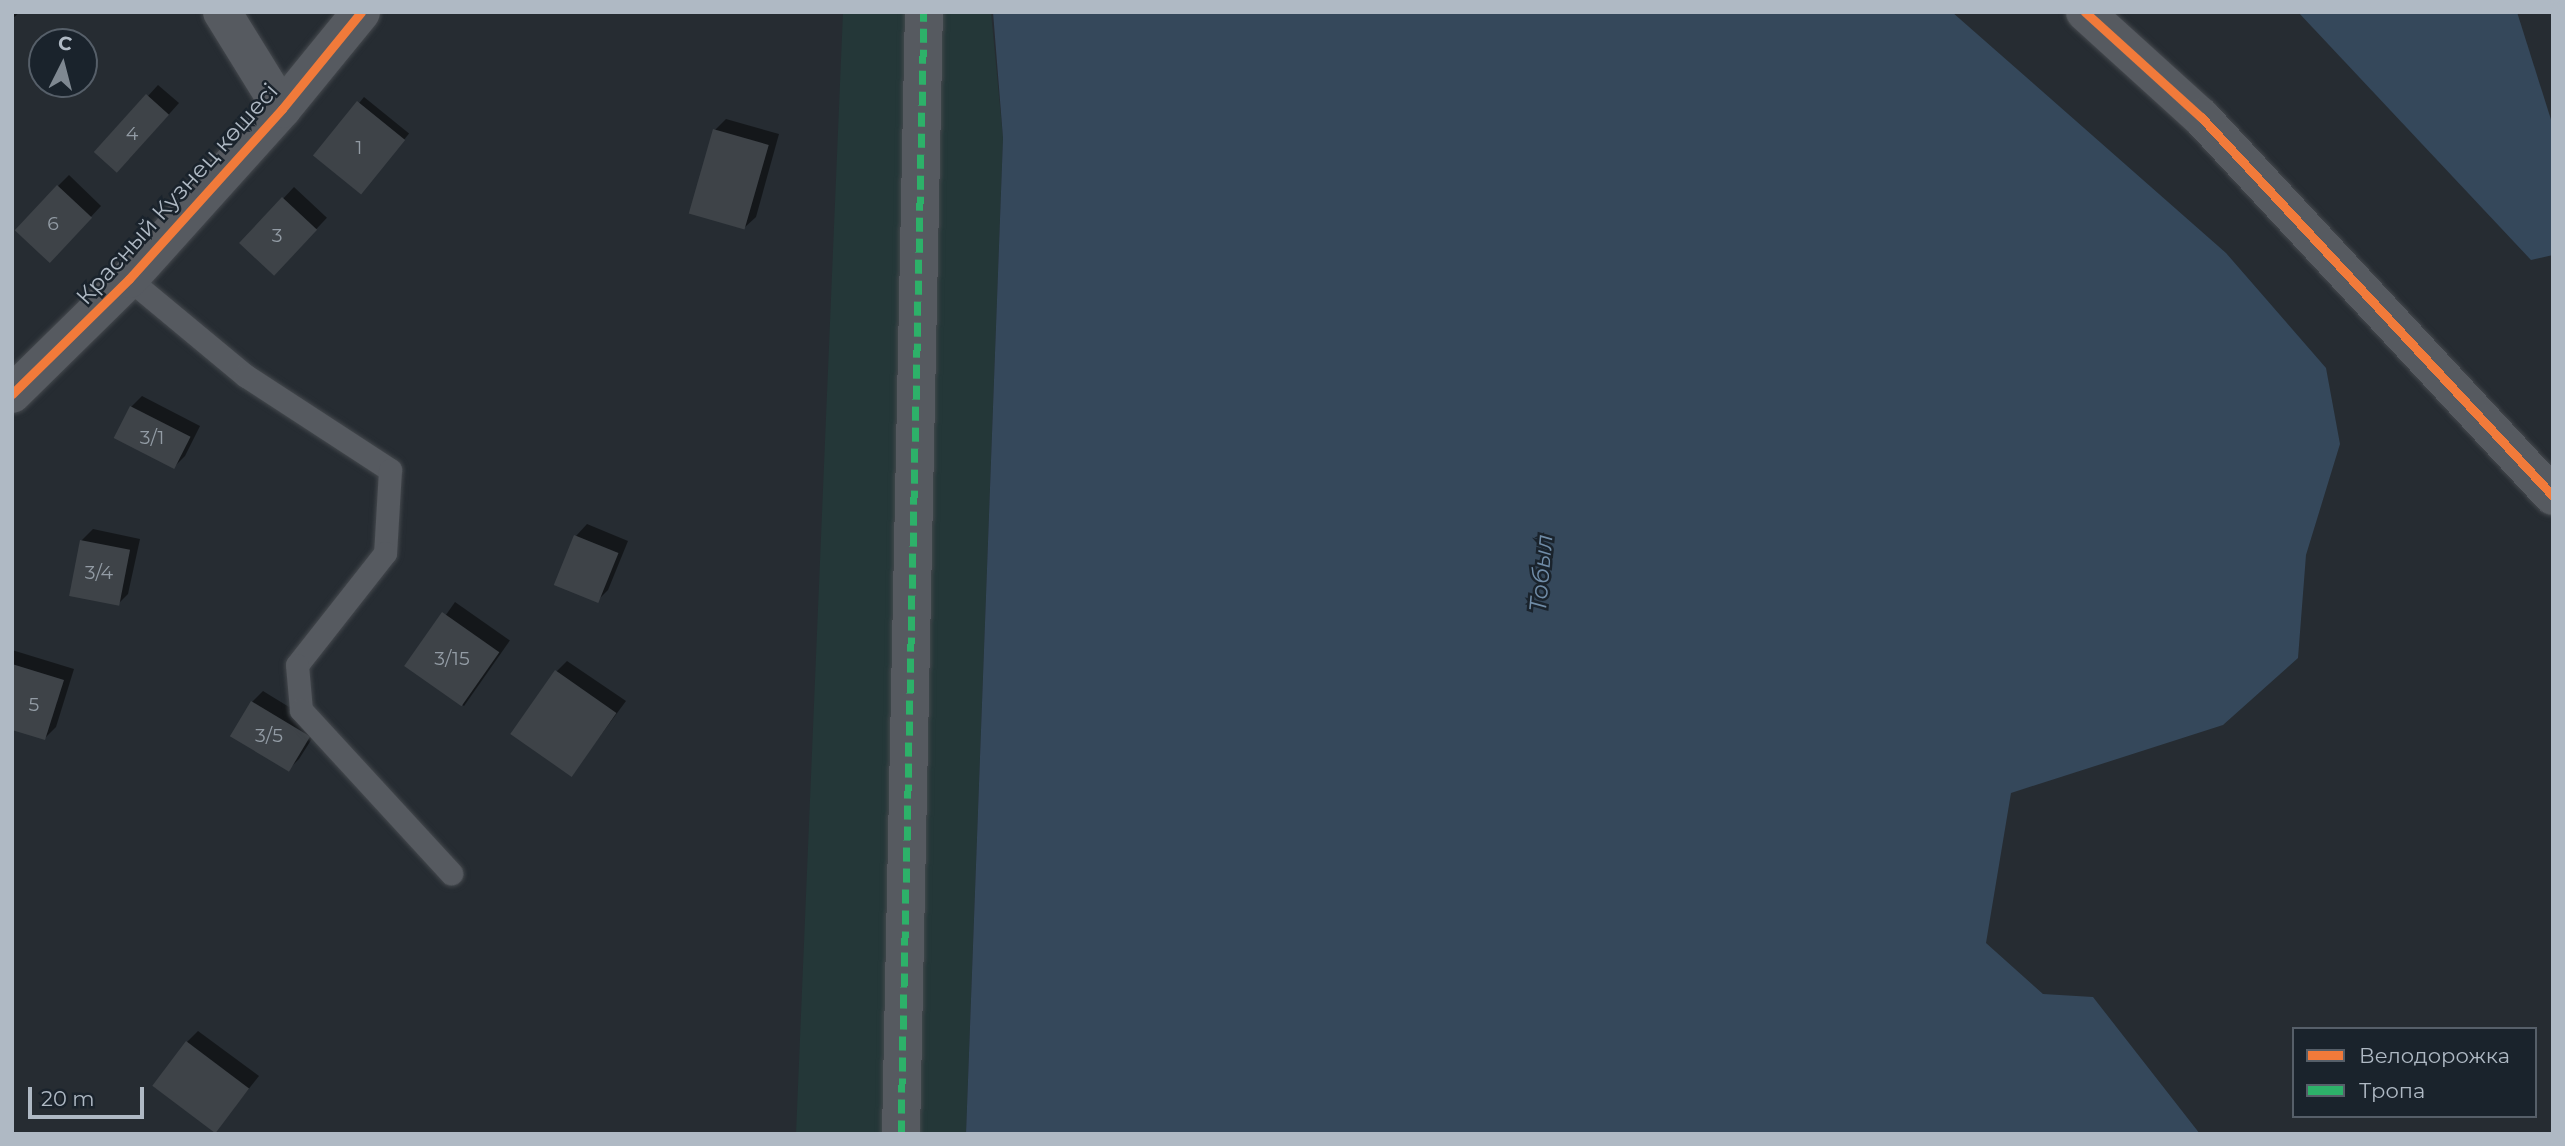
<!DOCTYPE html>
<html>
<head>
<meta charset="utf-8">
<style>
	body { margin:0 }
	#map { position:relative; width:2565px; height:1146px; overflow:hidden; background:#262c32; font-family:Montserrat,sans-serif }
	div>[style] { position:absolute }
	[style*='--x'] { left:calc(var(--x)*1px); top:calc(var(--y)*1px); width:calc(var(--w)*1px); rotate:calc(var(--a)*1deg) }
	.green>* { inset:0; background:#243738 }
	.water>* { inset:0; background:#35485b }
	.shadow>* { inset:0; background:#0007; transform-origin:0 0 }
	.building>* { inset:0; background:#3e4348; transform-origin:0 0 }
	.roads { filter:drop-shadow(0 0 2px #44484d) drop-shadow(0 0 2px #44484d) }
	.lane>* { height:23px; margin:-11.5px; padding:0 11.5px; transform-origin:11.5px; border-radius:11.5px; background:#565a60 }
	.street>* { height:38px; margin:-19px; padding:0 19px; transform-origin:19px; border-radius:19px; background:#565a60 }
	.quiet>* { height:7px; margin-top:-3.5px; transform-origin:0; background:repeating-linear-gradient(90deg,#2db169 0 14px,transparent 0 21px) }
	.cycleway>* { height:9px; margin:-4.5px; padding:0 4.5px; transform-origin:4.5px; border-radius:4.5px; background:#f17a3a }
	span { translate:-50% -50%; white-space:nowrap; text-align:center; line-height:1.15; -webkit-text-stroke:5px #1a232c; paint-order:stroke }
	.number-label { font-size:19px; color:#939ca5 }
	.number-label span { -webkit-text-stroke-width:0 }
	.street-label { font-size:23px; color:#afb9c4 }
	.water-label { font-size:24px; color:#708ca7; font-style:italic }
	.frame { position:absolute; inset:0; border:14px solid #afb9c4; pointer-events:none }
	.legend { position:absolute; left:2292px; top:1027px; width:245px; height:91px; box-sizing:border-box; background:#1a232c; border:2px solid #565f69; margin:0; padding:9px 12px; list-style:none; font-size:21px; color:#afb9c4 }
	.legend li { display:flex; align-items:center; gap:14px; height:35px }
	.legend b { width:35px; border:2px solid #565f69 }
	.north { position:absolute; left:28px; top:28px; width:70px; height:70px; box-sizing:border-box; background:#1a232c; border:2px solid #565f69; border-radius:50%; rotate:6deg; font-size:19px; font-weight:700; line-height:28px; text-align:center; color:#afb9c4 }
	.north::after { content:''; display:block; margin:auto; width:24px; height:32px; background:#7f8891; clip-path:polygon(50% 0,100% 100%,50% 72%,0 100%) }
	.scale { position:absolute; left:28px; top:1087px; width:116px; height:32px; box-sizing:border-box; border:4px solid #afb9c4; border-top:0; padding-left:9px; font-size:21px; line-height:24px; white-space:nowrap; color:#afb9c4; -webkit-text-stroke:5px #1a232c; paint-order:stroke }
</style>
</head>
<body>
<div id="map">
	<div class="green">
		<div style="clip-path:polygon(843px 12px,991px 12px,1003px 138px,966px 1134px,796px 1134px)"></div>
	</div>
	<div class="water">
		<div style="clip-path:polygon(993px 12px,1952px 12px,2226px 253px,2326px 368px,2340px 444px,2306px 555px,2298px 658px,2223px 725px,2011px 793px,1986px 943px,2043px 994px,2093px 997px,2200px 1134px,966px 1134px,1003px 138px)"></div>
		<div style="clip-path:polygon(2298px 12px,2517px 12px,2553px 126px,2553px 255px,2531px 260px)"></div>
	</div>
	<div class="shadow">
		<div style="clip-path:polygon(12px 12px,20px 12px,12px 19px)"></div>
		<div style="clip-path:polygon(158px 85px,179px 103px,129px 159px,148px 96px)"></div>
		<div style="left:364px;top:97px;width:58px;height:77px;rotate:39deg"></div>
		<div style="clip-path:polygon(726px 119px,779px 134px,756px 217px,744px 228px,715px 130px)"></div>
		<div style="clip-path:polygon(69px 175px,101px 206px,61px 249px,58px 186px)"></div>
		<div style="left:294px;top:187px;width:45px;height:77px;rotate:43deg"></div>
		<div style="clip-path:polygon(142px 396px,200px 426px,185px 456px,174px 467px,131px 407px)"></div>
		<div style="clip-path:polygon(587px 524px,628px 541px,608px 590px,597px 601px,556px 584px,576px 536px)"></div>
		<div style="clip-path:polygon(93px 529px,140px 539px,128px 594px,117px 605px,81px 541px)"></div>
		<div style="left:455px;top:602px;width:67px;height:80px;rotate:35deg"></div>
		<div style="clip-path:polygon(12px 650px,74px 669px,56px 727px,45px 738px,12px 728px)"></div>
		<div style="clip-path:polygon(567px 661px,626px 701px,572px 774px,556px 672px)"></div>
		<div style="clip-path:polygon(263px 691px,320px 726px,299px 759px,288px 770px,252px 702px)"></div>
		<div style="clip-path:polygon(198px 1031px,259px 1076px,216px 1130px,187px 1042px)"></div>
	</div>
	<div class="building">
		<div style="left:146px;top:94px;width:31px;height:78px;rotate:42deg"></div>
		<div style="left:357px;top:101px;width:62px;height:70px;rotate:39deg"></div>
		<div style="left:713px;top:129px;width:58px;height:88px;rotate:16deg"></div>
		<div style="left:57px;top:185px;width:48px;height:62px;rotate:43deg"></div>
		<div style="left:282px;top:197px;width:48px;height:63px;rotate:43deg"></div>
		<div style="left:130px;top:406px;width:68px;height:36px;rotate:27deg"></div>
		<div style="left:574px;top:535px;width:48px;height:54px;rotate:22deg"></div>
		<div style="left:80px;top:540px;width:51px;height:57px;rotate:11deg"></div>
		<div style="left:442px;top:612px;width:70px;height:66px;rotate:35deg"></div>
		<div style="clip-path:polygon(12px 664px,64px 680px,45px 740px,12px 730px)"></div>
		<div style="left:555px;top:670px;width:75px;height:78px;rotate:35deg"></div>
		<div style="left:251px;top:701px;width:69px;height:41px;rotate:31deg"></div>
		<div style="left:186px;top:1041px;width:79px;height:56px;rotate:37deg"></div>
	</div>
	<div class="roads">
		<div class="lane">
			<div style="--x:129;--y:279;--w:152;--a:39.7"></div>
			<div style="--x:246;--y:376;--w:172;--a:33.1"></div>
			<div style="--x:390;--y:470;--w:83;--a:93.4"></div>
			<div style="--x:385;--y:553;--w:142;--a:128.2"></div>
			<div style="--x:297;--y:665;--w:45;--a:84.9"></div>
			<div style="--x:301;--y:710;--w:222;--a:47.4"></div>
		</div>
		<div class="street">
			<div style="--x:222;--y:12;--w:114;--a:58.3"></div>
			<div style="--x:2085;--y:12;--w:156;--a:42.2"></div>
			<div style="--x:2201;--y:117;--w:517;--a:47.12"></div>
			<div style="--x:12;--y:394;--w:164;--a:-44.5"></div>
			<div style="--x:129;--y:279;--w:229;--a:-48"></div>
			<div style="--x:282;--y:109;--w:125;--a:-50.8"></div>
			<div style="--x:901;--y:1134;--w:1122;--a:-88.83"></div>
		</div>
	</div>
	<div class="quiet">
		<div style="--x:901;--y:1134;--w:1122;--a:-88.83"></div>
	</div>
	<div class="cycleway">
		<div style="--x:2085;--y:12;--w:156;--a:42.2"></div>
		<div style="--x:2201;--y:117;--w:517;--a:47.12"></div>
		<div style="--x:12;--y:394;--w:164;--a:-44.5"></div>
		<div style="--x:129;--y:279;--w:229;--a:-48"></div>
		<div style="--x:282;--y:109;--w:125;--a:-50.8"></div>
	</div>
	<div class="number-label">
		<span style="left:132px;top:134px">4</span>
		<span style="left:359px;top:148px">1</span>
		<span style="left:53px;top:224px">6</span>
		<span style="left:277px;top:236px">3</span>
		<span style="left:152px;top:438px">3/1</span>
		<span style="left:99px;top:573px">3/4</span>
		<span style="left:452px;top:659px">3/15</span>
		<span style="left:34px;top:705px">5</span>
		<span style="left:269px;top:736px">3/5</span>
	</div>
	<div class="street-label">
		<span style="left:177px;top:194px;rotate:-48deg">Красный Кузнец көшесі</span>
	</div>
	<div class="water-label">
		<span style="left:1541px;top:573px;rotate:-85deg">Тобыл</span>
	</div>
	<div class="frame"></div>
	<ul class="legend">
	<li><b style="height:9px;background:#f17a3a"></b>Велодорожка</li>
	<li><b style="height:9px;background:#2db169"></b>Тропа</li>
	</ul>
	<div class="north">С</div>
	<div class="scale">20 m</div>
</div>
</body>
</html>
